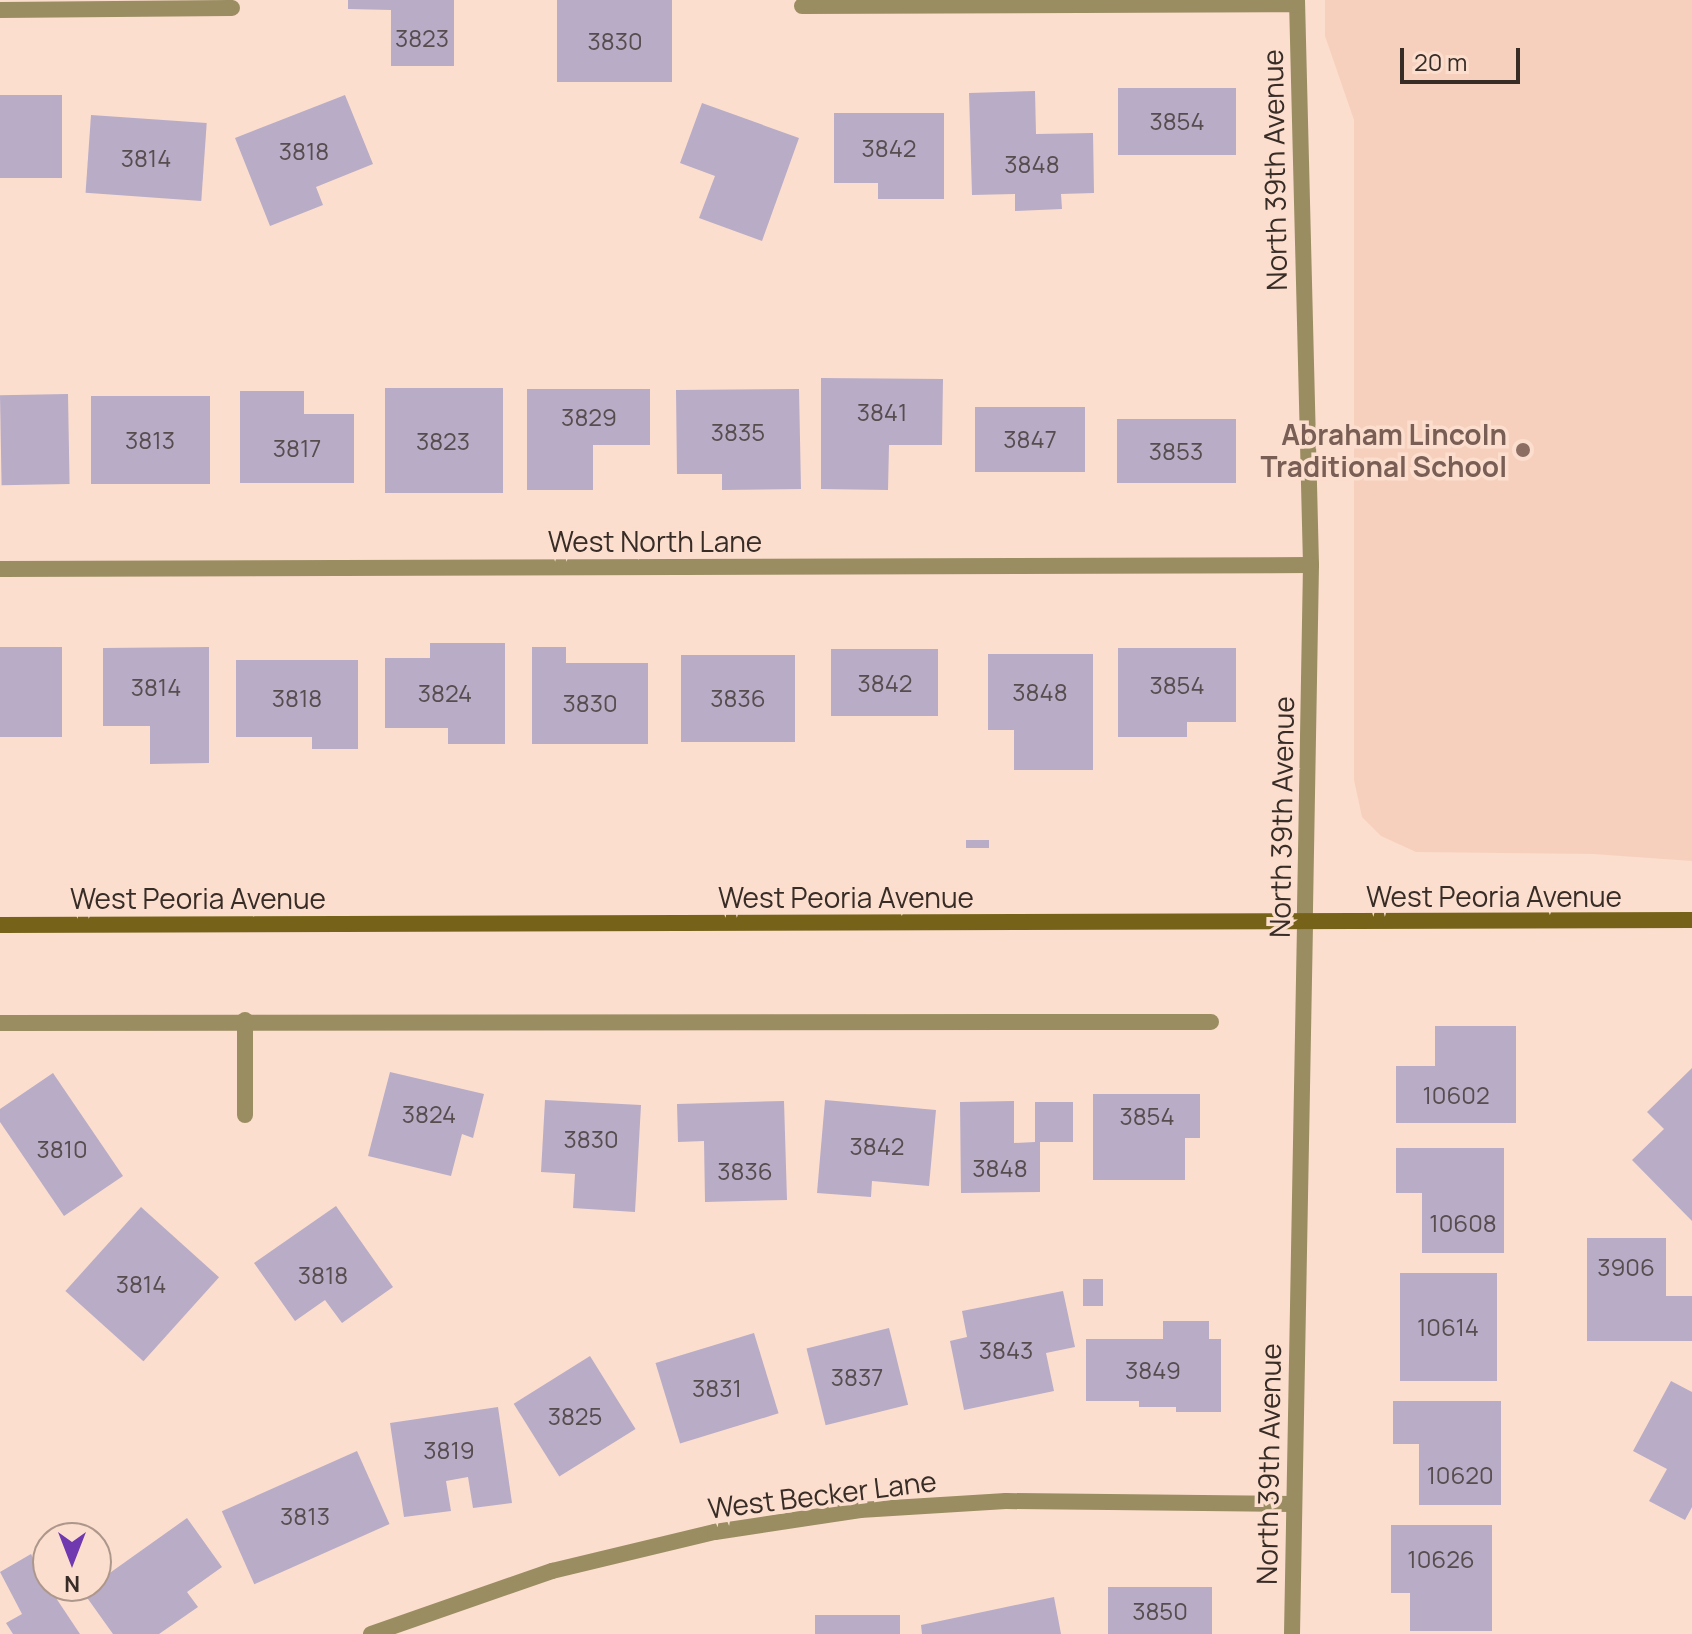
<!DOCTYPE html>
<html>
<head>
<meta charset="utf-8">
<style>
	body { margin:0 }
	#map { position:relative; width:1692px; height:1634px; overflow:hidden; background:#fcdece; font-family:Manrope,sans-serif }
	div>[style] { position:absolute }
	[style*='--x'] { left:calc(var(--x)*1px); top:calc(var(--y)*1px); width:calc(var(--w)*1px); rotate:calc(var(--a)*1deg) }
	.built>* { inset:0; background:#f6d0bd }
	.building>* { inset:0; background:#b8acc7; transform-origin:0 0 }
	.minor>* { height:16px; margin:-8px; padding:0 8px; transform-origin:8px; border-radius:8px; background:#9a8d62 }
	.tertiary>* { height:16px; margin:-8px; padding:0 8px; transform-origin:8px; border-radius:8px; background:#9a8d62 }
	.secondary>* { height:16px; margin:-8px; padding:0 8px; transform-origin:8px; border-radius:8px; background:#766218 }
	.dots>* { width:22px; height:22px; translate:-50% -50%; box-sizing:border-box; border:4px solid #fcdece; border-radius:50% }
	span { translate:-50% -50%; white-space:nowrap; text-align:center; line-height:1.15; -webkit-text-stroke:7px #fcdece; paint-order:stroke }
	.number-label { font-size:24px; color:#574c4e }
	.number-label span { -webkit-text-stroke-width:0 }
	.street-label { font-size:28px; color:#372c26 }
	.education-label { font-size:28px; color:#785e54; font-weight:700 }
	.right { translate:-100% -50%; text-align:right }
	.north { position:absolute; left:32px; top:1522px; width:80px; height:80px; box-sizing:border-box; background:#fcdece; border:2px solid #ad978b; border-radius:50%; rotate:180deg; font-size:22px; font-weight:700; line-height:32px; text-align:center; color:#372c26 }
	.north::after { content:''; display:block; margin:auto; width:28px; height:36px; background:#7039b0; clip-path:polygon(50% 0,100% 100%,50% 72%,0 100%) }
	.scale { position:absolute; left:1400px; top:48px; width:120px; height:36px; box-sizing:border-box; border:4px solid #372c26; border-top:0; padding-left:10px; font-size:24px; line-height:28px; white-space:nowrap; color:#372c26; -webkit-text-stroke:6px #fcdece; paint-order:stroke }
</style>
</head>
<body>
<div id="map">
	<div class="built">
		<div style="clip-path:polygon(1325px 0,1692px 0,1692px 861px,1593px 854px,1416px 852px,1381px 836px,1362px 817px,1354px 780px,1354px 120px,1325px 36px)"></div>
	</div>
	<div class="building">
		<div style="clip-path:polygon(348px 0,454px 0,454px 66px,391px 66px,391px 10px,348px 9px)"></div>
		<div style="left:557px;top:0;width:115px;height:82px"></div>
		<div style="left:1118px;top:88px;width:118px;height:67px"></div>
		<div style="clip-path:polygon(1035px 91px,1036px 134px,1093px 133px,1094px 193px,1061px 194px,1062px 209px,1015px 211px,1015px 194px,972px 195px,969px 93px)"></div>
		<div style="left:0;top:95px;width:62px;height:83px"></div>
		<div style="clip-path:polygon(345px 95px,373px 164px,316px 187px,323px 205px,270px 226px,235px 138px)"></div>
		<div style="clip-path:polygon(702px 103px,799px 138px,762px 241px,699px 218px,715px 176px,680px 163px)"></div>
		<div style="clip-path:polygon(834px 113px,944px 113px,944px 199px,878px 199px,878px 183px,834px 183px)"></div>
		<div style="left:91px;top:115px;width:116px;height:78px;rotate:4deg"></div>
		<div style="clip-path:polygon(821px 378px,943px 379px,942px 445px,889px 445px,888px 490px,821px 489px)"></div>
		<div style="left:385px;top:388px;width:118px;height:105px"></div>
		<div style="clip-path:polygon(527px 389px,650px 389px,650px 445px,593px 445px,593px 490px,527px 490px)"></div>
		<div style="clip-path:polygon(799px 389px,801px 489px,722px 490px,722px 474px,677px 474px,676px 390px)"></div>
		<div style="clip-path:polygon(240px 391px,304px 391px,304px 414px,354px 414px,354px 483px,240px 483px)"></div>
		<div style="left:68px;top:394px;width:90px;height:68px;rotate:89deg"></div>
		<div style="left:91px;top:396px;width:119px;height:88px"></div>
		<div style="left:975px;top:407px;width:110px;height:65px"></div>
		<div style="left:1117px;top:419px;width:119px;height:64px"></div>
		<div style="clip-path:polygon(430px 643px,505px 643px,505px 744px,448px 744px,448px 728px,385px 728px,385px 658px,430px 658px)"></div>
		<div style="left:0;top:647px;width:62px;height:90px"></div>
		<div style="clip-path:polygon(209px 647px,209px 763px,150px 764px,150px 726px,103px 726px,103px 648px)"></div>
		<div style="clip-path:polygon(532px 647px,566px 647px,566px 663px,648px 663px,648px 744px,532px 744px)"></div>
		<div style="clip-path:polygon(1118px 648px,1236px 648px,1236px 722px,1187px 722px,1187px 737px,1118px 737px)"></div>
		<div style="left:831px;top:649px;width:107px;height:67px"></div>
		<div style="clip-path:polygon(988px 654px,1093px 654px,1093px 770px,1014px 770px,1014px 730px,988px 730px)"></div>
		<div style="left:681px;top:655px;width:114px;height:87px"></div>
		<div style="clip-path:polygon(236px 660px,358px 660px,358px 749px,312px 749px,312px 737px,236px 737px)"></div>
		<div style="left:966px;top:840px;width:23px;height:8px"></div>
		<div style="clip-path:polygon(1435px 1026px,1516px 1026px,1516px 1123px,1396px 1123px,1396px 1066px,1435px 1066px)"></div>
		<div style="clip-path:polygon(1692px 1068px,1692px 1221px,1632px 1160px,1664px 1129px,1647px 1112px)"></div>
		<div style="clip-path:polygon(390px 1072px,484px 1094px,473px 1138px,462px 1134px,451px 1176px,368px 1156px)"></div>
		<div style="clip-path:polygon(53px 1073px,123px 1176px,64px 1216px,0 1122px,0 1109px)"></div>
		<div style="clip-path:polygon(1093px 1094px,1200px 1094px,1200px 1138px,1185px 1138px,1185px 1180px,1093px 1180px)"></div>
		<div style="clip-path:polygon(545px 1100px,641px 1105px,635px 1212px,573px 1208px,575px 1174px,541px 1172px)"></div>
		<div style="clip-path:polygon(825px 1100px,936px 1110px,929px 1186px,872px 1181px,871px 1197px,817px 1193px)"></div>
		<div style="clip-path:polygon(784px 1101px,787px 1200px,705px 1202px,704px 1141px,678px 1142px,677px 1104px)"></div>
		<div style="clip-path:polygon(1014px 1101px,1014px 1143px,1035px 1142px,1035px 1102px,1073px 1102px,1073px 1142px,1040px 1142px,1040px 1192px,961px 1193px,960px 1102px)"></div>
		<div style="clip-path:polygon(1396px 1148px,1504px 1148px,1504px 1253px,1422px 1253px,1422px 1193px,1396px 1193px)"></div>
		<div style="clip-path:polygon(336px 1206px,393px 1287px,342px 1323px,325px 1300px,295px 1321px,254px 1263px)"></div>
		<div style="left:141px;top:1207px;width:105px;height:113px;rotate:42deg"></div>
		<div style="clip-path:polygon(1587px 1238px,1666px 1238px,1666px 1296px,1692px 1296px,1692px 1341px,1587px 1341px)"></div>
		<div style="left:1400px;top:1273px;width:97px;height:108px"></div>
		<div style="left:1083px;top:1279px;width:20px;height:27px"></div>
		<div style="clip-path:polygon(1063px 1291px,1075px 1347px,1046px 1353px,1054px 1391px,964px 1410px,950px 1341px,967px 1337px,962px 1311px)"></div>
		<div style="clip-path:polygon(1163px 1321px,1209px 1321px,1209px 1339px,1221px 1339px,1221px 1412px,1176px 1412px,1176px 1407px,1139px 1407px,1139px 1401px,1086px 1401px,1086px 1339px,1163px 1339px)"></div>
		<div style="left:889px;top:1328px;width:79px;height:85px;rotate:76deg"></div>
		<div style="left:754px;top:1333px;width:84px;height:103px;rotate:73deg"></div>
		<div style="left:590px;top:1356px;width:86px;height:90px;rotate:58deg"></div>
		<div style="clip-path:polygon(1671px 1381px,1692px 1392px,1692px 1507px,1685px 1520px,1649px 1501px,1667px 1469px,1633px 1451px)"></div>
		<div style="clip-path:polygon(1393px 1401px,1501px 1401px,1501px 1505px,1419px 1505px,1419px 1444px,1393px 1444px)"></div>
		<div style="clip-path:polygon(498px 1407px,512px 1503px,473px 1508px,468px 1477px,446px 1481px,451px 1511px,404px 1517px,390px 1423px)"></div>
		<div style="left:357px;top:1451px;width:80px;height:148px;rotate:66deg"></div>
		<div style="clip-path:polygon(187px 1518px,222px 1567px,187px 1592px,198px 1607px,159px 1634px,113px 1634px,83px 1592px)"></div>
		<div style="clip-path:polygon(1391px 1525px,1492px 1525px,1492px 1631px,1410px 1631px,1410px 1593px,1391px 1593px)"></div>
		<div style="clip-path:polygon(31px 1554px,48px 1586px,80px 1634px,13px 1634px,6px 1623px,22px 1614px,0 1572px)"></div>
		<div style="left:1108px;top:1587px;width:104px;height:47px"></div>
		<div style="clip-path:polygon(1054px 1597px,1061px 1634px,922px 1634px,921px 1625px)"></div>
		<div style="left:815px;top:1615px;width:85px;height:19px"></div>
	</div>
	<div class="minor">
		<div style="--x:1297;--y:0;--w:565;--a:88.58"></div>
		<div style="--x:1311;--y:565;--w:357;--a:91"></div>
		<div style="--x:802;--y:6;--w:495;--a:-0.2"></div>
		<div style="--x:0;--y:10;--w:232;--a:-0.5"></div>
		<div style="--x:0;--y:569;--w:1311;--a:-0.17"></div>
		<div style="--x:0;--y:1023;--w:1211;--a:-0.05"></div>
		<div style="--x:245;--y:1115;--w:95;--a:-90"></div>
		<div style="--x:371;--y:1634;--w:192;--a:-19.2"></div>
		<div style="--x:552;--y:1571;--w:168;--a:-13.5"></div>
		<div style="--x:715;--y:1532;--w:147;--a:-8.6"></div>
		<div style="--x:860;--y:1510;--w:146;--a:-3.5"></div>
		<div style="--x:1006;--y:1501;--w:288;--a:0.6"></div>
	</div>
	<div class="tertiary">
		<div style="--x:1292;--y:1634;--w:712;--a:-88.95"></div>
	</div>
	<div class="secondary">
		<div style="--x:0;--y:925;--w:1692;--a:-0.17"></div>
	</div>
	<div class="dots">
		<div style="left:1523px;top:450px;background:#8d6e63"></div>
	</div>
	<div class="number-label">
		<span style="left:422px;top:38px">3823</span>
		<span style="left:615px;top:41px">3830</span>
		<span style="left:1177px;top:121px">3854</span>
		<span style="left:889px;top:148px">3842</span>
		<span style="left:304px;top:151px">3818</span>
		<span style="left:146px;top:158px">3814</span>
		<span style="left:1032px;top:164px">3848</span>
		<span style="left:882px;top:412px">3841</span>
		<span style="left:589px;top:417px">3829</span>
		<span style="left:738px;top:432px">3835</span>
		<span style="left:1030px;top:439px">3847</span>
		<span style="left:150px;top:440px">3813</span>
		<span style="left:443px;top:441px">3823</span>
		<span style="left:297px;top:448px">3817</span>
		<span style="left:1176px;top:451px">3853</span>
		<span style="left:885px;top:683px">3842</span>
		<span style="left:1177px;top:685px">3854</span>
		<span style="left:156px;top:687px">3814</span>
		<span style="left:1040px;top:692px">3848</span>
		<span style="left:445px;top:693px">3824</span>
		<span style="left:297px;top:698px">3818</span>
		<span style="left:738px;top:698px">3836</span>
		<span style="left:590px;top:703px">3830</span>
		<span style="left:1456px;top:1095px">10602</span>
		<span style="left:429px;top:1114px">3824</span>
		<span style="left:1147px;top:1116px">3854</span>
		<span style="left:591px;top:1139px">3830</span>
		<span style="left:877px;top:1146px">3842</span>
		<span style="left:62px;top:1149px">3810</span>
		<span style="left:1000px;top:1168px">3848</span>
		<span style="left:745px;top:1171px">3836</span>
		<span style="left:1463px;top:1223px">10608</span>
		<span style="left:1626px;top:1267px">3906</span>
		<span style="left:323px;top:1275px">3818</span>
		<span style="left:141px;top:1284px">3814</span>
		<span style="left:1448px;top:1327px">10614</span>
		<span style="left:1006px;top:1350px">3843</span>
		<span style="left:1153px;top:1370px">3849</span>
		<span style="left:857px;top:1377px">3837</span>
		<span style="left:717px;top:1388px">3831</span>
		<span style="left:575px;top:1416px">3825</span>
		<span style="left:449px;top:1450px">3819</span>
		<span style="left:1460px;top:1475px">10620</span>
		<span style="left:305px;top:1516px">3813</span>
		<span style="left:1441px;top:1559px">10626</span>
		<span style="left:1160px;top:1611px">3850</span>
	</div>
	<div class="street-label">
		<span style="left:1274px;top:170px;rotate:-91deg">North 39th Avenue</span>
		<span style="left:655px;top:541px">West North Lane</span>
		<span style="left:1281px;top:817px;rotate:-89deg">North 39th Avenue</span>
		<span style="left:1494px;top:896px">West Peoria Avenue</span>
		<span style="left:846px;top:897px">West Peoria Avenue</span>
		<span style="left:198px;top:898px">West Peoria Avenue</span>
		<span style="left:1268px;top:1464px;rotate:-89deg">North 39th Avenue</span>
		<span style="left:822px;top:1494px;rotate:-7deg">West Becker Lane</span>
	</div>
	<div class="education-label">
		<span class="right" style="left:1507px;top:450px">Abraham Lincoln<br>Traditional School</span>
	</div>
	<div class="north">N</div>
	<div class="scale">20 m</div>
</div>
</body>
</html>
